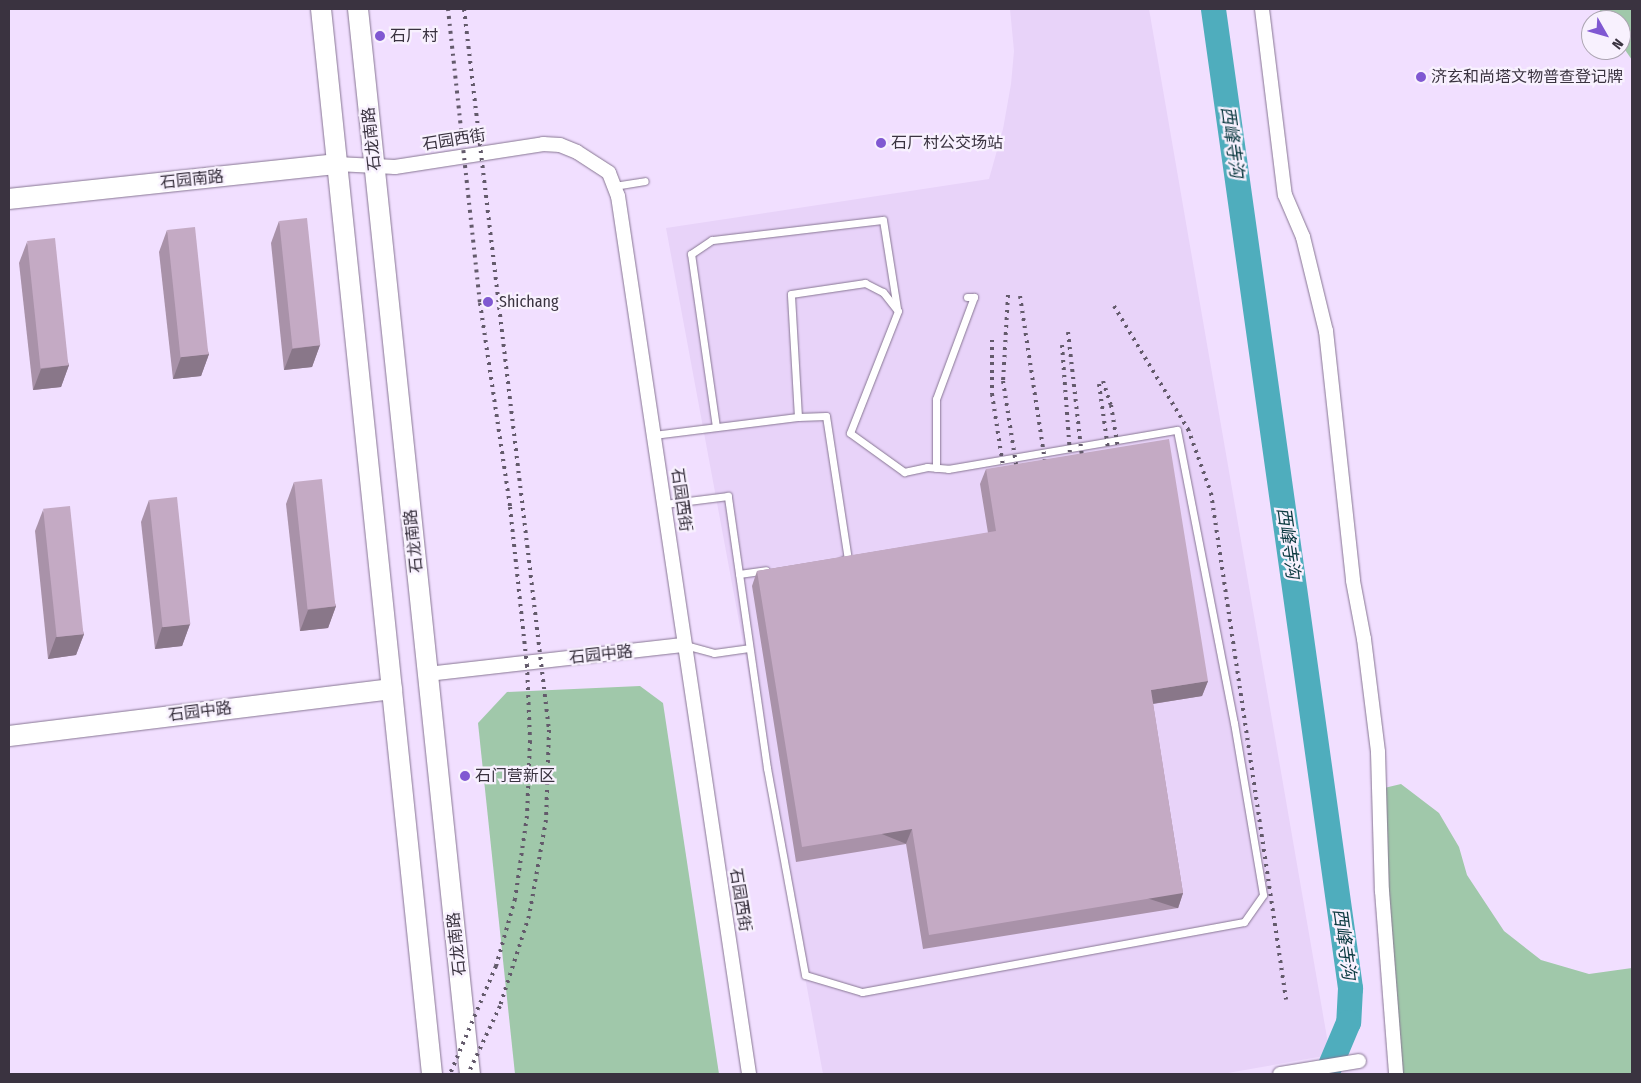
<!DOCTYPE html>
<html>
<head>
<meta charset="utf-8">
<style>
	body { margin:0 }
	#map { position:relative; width:1641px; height:1083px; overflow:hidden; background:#f1dfff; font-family:"Fira Sans Condensed","Noto Sans SC",sans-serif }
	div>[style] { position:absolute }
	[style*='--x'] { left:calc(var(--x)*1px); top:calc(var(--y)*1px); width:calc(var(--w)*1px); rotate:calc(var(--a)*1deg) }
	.built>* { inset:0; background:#e8d3f9 }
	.green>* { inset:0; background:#a0c8aa }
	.river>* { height:25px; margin:-12.5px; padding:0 12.5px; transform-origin:12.5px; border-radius:12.5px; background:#4fadbd }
	.roads { filter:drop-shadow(0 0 1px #877693) drop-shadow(0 0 1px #877693) }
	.lane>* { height:7px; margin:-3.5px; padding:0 3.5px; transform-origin:3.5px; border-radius:3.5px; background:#fff }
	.street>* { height:14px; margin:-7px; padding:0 7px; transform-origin:7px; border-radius:7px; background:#fff }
	.secondary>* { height:20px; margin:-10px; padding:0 10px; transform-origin:10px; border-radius:10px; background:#fff }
	.rail>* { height:4px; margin-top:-2px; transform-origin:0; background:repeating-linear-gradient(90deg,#635a6b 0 2.5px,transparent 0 7.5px) }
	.wall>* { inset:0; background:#a992a9 }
	.shaded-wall>* { inset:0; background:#897789; transform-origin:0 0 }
	.building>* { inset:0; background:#c4aac4; transform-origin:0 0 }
	.dots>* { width:14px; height:14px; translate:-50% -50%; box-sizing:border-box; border:2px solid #f8f1fe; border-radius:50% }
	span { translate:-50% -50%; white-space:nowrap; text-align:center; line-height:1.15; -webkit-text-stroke:4.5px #f8f1fe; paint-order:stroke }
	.poi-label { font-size:16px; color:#3a3340 }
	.left { translate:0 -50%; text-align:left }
	.street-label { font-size:16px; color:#3a3340 }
	.water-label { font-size:18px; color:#0b3940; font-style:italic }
	.frame { position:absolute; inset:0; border:10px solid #3a3340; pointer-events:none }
	.north { position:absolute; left:1581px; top:10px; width:50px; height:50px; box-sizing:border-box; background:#f8f1fe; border:1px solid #aca5b2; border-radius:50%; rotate:128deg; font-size:14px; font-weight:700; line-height:20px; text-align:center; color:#3a3340 }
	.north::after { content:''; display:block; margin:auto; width:18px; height:22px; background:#8058d2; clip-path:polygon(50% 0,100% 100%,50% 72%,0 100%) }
</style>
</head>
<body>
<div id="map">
	<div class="built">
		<div style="clip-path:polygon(1010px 9px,1149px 9px,1330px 1055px,1222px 1074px,823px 1074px,666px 228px,989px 179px,1003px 129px,1011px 84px,1014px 51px)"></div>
	</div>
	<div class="green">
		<div style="clip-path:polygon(1599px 9px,1632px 9px,1632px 60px,1621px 44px,1621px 20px,1606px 20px)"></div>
		<div style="clip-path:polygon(640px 686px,663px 703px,719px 1074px,515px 1074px,478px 723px,507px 692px)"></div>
		<div style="clip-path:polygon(1401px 784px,1439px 813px,1459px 847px,1467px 875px,1504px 931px,1541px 960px,1589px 974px,1632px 968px,1632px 1074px,1402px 1074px,1380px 789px)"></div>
	</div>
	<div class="river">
		<div style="--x:1213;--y:9;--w:989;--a:82.03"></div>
		<div style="--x:1350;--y:988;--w:34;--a:93"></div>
		<div style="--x:1348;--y:1022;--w:56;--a:112.9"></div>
	</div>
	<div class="roads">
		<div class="lane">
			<div style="--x:614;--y:186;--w:31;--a:-9"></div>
			<div style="--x:798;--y:417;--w:28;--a:-2"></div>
			<div style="--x:826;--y:416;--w:145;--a:81.3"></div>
			<div style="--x:848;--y:559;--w:5;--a:169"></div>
			<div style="--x:716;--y:427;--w:175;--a:-98.2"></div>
			<div style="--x:691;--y:254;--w:25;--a:-34"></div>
			<div style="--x:712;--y:240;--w:172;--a:-6.7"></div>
			<div style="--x:883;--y:220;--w:89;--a:81"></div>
			<div style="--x:653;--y:435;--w:146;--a:-7.1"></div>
			<div style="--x:798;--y:417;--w:123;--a:-93.3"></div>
			<div style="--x:791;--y:294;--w:75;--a:-8.5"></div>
			<div style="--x:865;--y:283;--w:20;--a:27"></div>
			<div style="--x:883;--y:292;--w:24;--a:52"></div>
			<div style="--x:898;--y:311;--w:131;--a:111.5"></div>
			<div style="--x:850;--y:433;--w:67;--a:35.8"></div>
			<div style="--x:904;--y:472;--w:24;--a:-12"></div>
			<div style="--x:927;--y:467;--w:21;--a:5"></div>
			<div style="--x:948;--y:469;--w:232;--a:-9.7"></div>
			<div style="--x:1177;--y:430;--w:298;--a:79"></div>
			<div style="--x:1234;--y:723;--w:174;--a:80.4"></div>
			<div style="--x:1263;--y:895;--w:33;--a:125"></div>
			<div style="--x:1244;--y:922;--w:388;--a:169.6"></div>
			<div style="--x:862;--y:992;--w:59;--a:-163.4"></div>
			<div style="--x:805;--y:975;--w:210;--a:-100.4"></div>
			<div style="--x:767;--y:768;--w:275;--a:-98.2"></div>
			<div style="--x:728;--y:496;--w:64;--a:172.9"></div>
			<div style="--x:936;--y:468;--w:69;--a:-90"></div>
			<div style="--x:936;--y:399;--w:109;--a:-69.6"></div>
			<div style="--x:974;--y:297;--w:7;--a:180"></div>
			<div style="--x:739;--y:574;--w:27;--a:-8"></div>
			<div style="--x:685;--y:645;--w:30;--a:15"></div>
			<div style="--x:714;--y:653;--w:35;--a:-8"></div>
		</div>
		<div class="street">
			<div style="--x:1262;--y:9;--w:187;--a:83"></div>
			<div style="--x:1285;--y:195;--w:46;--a:66.8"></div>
			<div style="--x:1303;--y:237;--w:97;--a:76.3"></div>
			<div style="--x:1326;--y:331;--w:251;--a:83.8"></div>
			<div style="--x:1353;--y:581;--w:59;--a:79.3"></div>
			<div style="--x:1364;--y:639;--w:114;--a:82.9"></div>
			<div style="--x:1378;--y:752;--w:139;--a:88.4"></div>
			<div style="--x:1382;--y:891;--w:184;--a:85.6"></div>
			<div style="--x:337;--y:164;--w:58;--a:3"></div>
			<div style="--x:395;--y:167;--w:150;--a:-8.8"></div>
			<div style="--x:543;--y:144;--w:17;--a:3"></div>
			<div style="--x:560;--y:145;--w:18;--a:22"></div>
			<div style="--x:577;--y:152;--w:38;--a:33"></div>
			<div style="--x:609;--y:173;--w:25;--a:69"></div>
			<div style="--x:618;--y:196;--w:888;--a:81.51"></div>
			<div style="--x:428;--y:674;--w:258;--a:-6.5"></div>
			<div style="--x:1280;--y:1074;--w:80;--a:-9.3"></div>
		</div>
		<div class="secondary">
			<div style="--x:321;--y:9;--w:1071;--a:84.05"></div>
			<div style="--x:358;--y:9;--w:1071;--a:84"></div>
			<div style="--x:9;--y:199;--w:330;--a:-6.1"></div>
			<div style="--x:9;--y:736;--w:386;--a:-7"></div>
		</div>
	</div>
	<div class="rail">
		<div style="--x:448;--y:9;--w:296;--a:83.8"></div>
		<div style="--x:480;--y:303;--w:206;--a:81.6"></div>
		<div style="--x:510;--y:507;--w:159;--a:83.9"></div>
		<div style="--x:527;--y:665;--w:76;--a:87.7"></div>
		<div style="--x:530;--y:741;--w:75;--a:92.3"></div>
		<div style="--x:527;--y:816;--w:84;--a:98.2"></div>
		<div style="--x:515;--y:899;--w:70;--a:105.8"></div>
		<div style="--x:496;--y:966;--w:117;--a:113.1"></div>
		<div style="--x:464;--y:9;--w:726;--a:83.28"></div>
		<div style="--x:549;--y:730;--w:90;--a:91.9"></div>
		<div style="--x:546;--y:820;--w:97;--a:100"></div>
		<div style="--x:529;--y:916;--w:95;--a:107.9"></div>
		<div style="--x:500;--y:1006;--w:75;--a:115.2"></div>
		<div style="--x:1008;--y:295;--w:86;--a:93.3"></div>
		<div style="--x:1003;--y:381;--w:97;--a:81.1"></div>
		<div style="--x:1020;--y:296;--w:180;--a:81.4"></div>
		<div style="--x:1114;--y:306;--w:144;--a:59"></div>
		<div style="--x:1188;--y:429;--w:68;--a:70.2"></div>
		<div style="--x:1211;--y:493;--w:512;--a:81.57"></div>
		<div style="--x:1068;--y:332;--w:135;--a:83.6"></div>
		<div style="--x:992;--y:340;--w:54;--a:90"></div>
		<div style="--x:992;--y:394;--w:86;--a:81.3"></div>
		<div style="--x:1062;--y:345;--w:124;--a:85.8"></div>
		<div style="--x:1103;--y:381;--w:25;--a:72"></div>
		<div style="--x:1111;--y:405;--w:57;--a:80.9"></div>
		<div style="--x:1099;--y:384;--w:80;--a:82.1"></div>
	</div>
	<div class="wall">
		<div style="clip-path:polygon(279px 221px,320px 345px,312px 367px,284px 370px,271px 243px)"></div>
		<div style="clip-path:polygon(167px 230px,209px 354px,201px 376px,173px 379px,159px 252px)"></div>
		<div style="clip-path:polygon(27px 242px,69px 365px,61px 387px,33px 390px,19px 263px)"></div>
		<div style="clip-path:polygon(986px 469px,1208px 681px,1202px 696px,1153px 704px,1183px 893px,1178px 908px,923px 949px,906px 844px,796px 862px,752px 586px,757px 571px,988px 533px,980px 484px)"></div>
		<div style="clip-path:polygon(294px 482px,336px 606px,328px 628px,300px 631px,286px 504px)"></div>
		<div style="clip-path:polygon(149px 500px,190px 624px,182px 646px,155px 649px,141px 522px)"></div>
		<div style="clip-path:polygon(43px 510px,84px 634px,76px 655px,48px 659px,35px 531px)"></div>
	</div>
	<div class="shaded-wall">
		<div style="clip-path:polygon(320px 345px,312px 367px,284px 370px,292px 349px)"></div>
		<div style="clip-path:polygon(209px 354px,201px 376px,173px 379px,181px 357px)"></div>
		<div style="clip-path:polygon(69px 365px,61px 387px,33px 390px,41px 369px)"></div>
		<div style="clip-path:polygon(336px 606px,328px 628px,300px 631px,308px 610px)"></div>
		<div style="clip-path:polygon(190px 624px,182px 646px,155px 649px,162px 627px)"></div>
		<div style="clip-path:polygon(84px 634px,76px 655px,48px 659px,56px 637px)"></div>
		<div style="clip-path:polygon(1208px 681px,1202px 696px,1145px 705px,1151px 690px)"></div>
		<div style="left:912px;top:829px;width:16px;height:111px;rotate:112deg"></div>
		<div style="left:1183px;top:893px;width:16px;height:257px;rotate:108deg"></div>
	</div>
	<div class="building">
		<div style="left:307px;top:218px;width:128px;height:28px;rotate:84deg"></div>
		<div style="left:195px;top:227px;width:128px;height:28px;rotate:84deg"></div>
		<div style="left:55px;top:238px;width:128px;height:28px;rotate:84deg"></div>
		<div style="clip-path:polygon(1169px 439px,1208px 681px,1151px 690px,1183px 893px,929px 935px,912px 829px,802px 847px,757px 571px,996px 531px,986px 469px)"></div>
		<div style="left:322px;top:479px;width:128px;height:28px;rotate:84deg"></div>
		<div style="left:177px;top:497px;width:128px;height:28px;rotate:84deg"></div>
		<div style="left:70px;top:506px;width:129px;height:27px;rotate:84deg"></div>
	</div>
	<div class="dots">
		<div style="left:380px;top:36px;background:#8058d2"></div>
		<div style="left:1421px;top:77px;background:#8058d2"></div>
		<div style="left:881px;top:143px;background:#8058d2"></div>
		<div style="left:488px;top:302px;background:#8058d2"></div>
		<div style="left:465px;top:776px;background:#8058d2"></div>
	</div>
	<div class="poi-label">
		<span class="left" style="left:390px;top:36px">石厂村</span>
		<span class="left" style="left:1431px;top:77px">济玄和尚塔文物普查登记牌</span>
		<span class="left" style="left:891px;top:143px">石厂村公交场站</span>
		<span class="left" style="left:499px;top:302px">Shichang</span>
		<span class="left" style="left:475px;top:776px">石门营新区</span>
	</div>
	<div class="street-label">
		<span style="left:372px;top:139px;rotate:-96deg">石龙南路</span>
		<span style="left:454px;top:140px;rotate:-9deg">石园西街</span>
		<span style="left:192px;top:180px;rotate:-6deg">石园南路</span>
		<span style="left:681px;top:500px;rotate:82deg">石园西街</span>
		<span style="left:414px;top:541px;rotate:-96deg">石龙南路</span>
		<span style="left:601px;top:655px;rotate:-6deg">石园中路</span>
		<span style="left:200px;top:712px;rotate:-7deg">石园中路</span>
		<span style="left:740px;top:900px;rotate:81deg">石园西街</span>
		<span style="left:457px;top:944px;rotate:-96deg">石龙南路</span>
	</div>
	<div class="water-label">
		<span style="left:1232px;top:142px;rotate:82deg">西峰寺沟</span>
		<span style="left:1288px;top:543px;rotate:82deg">西峰寺沟</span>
		<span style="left:1344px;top:944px;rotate:82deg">西峰寺沟</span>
	</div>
	<div class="frame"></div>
	<div class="north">N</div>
</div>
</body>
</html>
